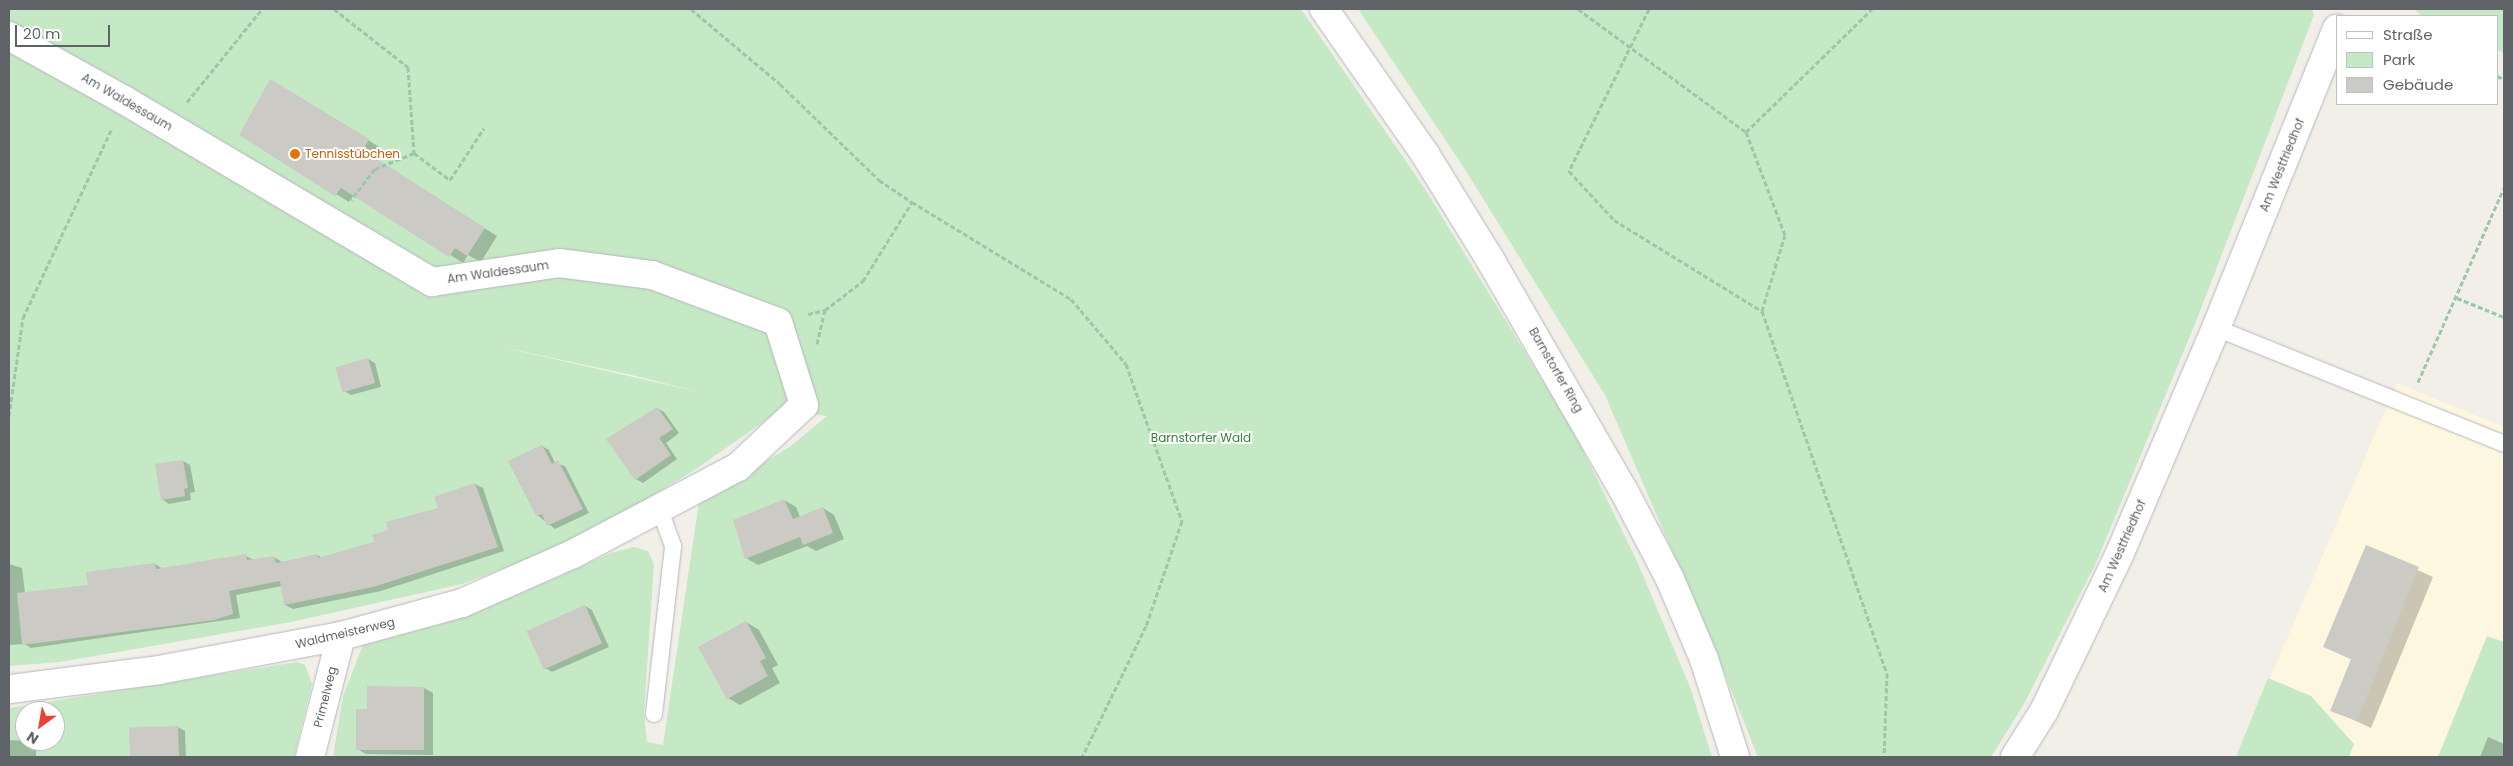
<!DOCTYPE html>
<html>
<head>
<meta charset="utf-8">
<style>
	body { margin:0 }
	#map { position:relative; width:2513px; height:766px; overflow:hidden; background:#f1efe8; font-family:Poppins,sans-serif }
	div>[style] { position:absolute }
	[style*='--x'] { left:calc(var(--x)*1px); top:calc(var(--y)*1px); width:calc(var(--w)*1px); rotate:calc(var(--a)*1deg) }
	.commercial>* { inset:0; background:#fef7e0 }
	.green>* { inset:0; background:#c5e8c5 }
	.shadow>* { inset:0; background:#0003 }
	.building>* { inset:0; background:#cccac5; transform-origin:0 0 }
	.path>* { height:3px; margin-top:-1.5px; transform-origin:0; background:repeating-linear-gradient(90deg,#9cc7a9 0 5px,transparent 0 7.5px) }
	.roads { filter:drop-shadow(0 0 1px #b5b8bc) drop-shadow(0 0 1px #b5b8bc) }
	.lane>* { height:16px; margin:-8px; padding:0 8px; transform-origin:8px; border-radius:8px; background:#fff }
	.street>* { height:28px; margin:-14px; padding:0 14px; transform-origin:14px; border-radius:14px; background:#fff }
	.secondary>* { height:28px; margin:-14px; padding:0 14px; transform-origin:14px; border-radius:14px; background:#fff }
	.dots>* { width:14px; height:14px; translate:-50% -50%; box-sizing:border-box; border:2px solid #fff; border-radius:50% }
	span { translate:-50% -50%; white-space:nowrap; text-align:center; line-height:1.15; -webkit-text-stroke:4px #fff; paint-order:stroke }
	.street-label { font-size:12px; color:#5f6368 }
	.food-label { font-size:12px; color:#c56008 }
	.left { translate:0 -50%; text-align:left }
	.park-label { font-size:12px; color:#348238 }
	.frame { position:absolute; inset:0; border:10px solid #5f6368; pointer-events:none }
	.legend { position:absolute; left:2336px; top:15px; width:162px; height:90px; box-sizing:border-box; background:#fff; border:1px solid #bfc1c3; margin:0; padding:6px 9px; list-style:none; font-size:15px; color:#5f6368 }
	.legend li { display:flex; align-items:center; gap:10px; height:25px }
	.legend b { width:25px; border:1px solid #bfc1c3 }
	.north { position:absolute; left:15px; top:701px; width:50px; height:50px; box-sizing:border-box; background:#fff; border:1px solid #bfc1c3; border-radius:50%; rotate:212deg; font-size:14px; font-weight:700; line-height:20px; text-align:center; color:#5f6368 }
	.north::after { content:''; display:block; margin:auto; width:18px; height:22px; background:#ea4335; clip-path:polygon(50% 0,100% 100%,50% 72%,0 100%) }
	.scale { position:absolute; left:15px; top:25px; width:95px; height:22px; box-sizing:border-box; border:2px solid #5f6368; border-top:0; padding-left:6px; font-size:15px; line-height:18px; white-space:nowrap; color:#5f6368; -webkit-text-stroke:4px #fff; paint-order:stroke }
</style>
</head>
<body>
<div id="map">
	<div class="commercial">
		<div style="clip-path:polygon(2397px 383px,2504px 427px,2504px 757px,2236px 757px)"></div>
	</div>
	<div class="green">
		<div style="clip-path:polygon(evenodd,9px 9px,1301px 9px,1425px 189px,1574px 432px,1636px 559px,1690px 687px,1712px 757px,333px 757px,343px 696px,363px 645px,441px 624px,522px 593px,611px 553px,634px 547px,648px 551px,654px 564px,644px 712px,647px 742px,663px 745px,700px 495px,742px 476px,791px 446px,827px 416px,779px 411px,693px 471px,579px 540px,462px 584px,291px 622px,60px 662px,9px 666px,9px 9px,493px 345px,632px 375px,703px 393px,493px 345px)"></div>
		<div style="clip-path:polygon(1358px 9px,2312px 9px,2314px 15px,2195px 324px,2096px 563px,2024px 704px,1991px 757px,1758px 757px,1722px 667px,1605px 395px,1461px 163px)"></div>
		<div style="clip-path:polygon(2414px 9px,2504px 9px,2504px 53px,2497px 50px,2497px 16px,2422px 16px)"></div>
		<div style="clip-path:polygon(2487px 636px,2504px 642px,2504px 757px,2438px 757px)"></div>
		<div style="clip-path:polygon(evenodd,297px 662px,305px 665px,312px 684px,294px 757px,9px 757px,10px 708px,297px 662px,25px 711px,55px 711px,55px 741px,25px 741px,25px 711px)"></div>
		<div style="clip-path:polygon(2268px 678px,2311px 696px,2354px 744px,2349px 757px,2236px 757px)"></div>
	</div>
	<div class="shadow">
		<div style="clip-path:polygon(284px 89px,381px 148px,375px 159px,497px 236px,481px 262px,468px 255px,463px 263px,354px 195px,349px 202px,240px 135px)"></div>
		<div style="clip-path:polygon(368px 359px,375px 363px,381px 387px,351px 395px,344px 391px)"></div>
		<div style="clip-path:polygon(657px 408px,664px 412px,679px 433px,666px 443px,677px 459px,643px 483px,636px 479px)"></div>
		<div style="clip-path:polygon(542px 446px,549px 450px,555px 463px,565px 466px,589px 513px,555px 529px,537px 515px)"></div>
		<div style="clip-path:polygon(183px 461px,190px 465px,195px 492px,190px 493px,191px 500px,169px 504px,162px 499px,156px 465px)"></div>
		<div style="clip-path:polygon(475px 484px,483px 488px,504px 551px,381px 591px,293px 609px,285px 605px,282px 586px,236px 595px,240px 618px,31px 648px,24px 644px,9px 645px,9px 564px,22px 568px,25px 593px,90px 586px,155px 564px,163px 569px,246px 556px,254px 560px,274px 557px,282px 562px,317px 555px,322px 558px,375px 542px,390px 531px,439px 509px)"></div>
		<div style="clip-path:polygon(784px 500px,796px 507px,800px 517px,823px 508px,834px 515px,844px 539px,816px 551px,807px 546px,758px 565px,746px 558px)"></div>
		<div style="clip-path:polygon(2367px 547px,2433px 577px,2371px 728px,2332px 710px,2352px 660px,2325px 646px)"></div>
		<div style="clip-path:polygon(585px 606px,592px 610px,609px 647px,552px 672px,545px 668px)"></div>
		<div style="clip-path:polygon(746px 622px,759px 630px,778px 665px,772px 668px,780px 683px,740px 705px,728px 698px)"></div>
		<div style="clip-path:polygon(424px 688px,433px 693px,433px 755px,366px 754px,357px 749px)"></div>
		<div style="clip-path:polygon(178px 727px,185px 731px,186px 757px,131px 757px,130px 728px)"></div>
		<div style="clip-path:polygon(2488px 737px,2504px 744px,2504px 757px,2480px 757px)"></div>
		<div style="clip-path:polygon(9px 740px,30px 741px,36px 745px,36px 757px,9px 757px)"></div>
	</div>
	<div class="building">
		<div style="clip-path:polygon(270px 79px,369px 139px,363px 150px,485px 228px,467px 256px,455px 248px,449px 257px,341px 188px,335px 196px,239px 135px)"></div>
		<div style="left:368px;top:358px;width:26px;height:34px;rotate:74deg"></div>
		<div style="clip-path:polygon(657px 407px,673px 429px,659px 438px,671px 455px,635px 480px,606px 439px)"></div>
		<div style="clip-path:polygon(542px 445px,552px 464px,558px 460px,583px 509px,547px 526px,542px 514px,536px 516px,508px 461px)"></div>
		<div style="clip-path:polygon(183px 460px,188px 488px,184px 489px,185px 496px,161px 500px,155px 464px)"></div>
		<div style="clip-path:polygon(475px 483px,498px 547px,373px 587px,284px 605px,280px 581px,229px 591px,233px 614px,214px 620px,22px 645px,17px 593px,88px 585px,86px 572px,155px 563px,156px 569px,246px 554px,247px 560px,274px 556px,276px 563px,317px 554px,318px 558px,374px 542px,372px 535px,388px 530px,386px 522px,438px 508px,434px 497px)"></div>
		<div style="clip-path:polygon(784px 499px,793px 519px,823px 507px,833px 533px,803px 545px,800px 537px,745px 559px,733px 520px)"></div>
		<div style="clip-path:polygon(2366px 545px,2419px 567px,2357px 721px,2330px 711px,2351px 659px,2323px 647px)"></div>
		<div style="left:585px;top:605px;width:42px;height:64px;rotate:66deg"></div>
		<div style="clip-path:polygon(746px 621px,766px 658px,760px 661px,768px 676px,727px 699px,698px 647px)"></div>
		<div style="clip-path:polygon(367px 686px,424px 687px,424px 750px,356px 750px,356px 709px,367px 709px)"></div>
		<div style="left:178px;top:726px;width:31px;height:49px;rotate:88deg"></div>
	</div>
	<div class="path">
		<div style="--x:334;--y:9;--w:94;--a:38.1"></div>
		<div style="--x:408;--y:67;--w:86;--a:86"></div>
		<div style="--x:414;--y:153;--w:42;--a:157.7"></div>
		<div style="--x:375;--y:169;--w:39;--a:128"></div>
		<div style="--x:691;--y:9;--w:116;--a:40.1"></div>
		<div style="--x:780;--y:84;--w:138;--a:44.1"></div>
		<div style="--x:879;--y:180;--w:40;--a:34"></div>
		<div style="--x:1578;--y:9;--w:208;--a:36.2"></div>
		<div style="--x:1649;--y:9;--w:181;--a:116.3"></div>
		<div style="--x:1569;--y:171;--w:67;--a:47.4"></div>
		<div style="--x:1614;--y:220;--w:174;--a:31.6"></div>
		<div style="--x:1762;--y:311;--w:383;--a:71"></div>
		<div style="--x:1887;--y:673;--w:84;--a:92"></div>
		<div style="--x:2497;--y:76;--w:8;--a:23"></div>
		<div style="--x:187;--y:102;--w:119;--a:-51.1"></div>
		<div style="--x:414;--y:153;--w:45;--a:36.9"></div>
		<div style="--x:450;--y:180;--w:62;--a:-56.8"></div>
		<div style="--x:2457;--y:298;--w:51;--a:22"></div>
		<div style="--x:1762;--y:311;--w:79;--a:-73.2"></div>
		<div style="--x:1785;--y:235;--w:110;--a:-110.7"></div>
		<div style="--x:1746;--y:132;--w:176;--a:-44.3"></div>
		<div style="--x:808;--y:314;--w:17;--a:-13"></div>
		<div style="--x:817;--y:344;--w:35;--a:-77"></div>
		<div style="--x:825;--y:310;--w:48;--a:-37.3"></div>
		<div style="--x:863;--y:281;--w:93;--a:-58.2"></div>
		<div style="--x:912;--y:202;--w:186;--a:31.4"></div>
		<div style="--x:1071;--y:299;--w:85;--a:49.8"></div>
		<div style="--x:1126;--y:364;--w:167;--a:70.4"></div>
		<div style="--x:1182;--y:521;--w:111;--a:108.9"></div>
		<div style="--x:1146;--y:626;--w:146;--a:116"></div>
		<div style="--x:2418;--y:382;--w:212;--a:-66.1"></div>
		<div style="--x:9;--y:416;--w:99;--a:-81.9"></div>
		<div style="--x:23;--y:318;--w:210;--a:-64.9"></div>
	</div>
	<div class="roads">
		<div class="lane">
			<div style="--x:2216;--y:328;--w:310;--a:21.9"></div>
			<div style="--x:654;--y:714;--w:169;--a:-83.5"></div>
			<div style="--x:673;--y:546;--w:41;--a:-109.7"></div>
		</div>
		<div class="street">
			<div style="--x:9;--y:36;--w:132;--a:29.1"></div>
			<div style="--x:124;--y:100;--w:358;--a:30.6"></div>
			<div style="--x:432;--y:282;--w:128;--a:-8.5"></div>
			<div style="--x:559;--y:263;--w:94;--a:7.4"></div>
			<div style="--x:652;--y:275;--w:134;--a:20.5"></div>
			<div style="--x:778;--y:322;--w:87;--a:72.6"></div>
			<div style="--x:804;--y:405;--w:91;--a:136.8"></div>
			<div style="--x:738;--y:467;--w:187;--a:152.2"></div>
			<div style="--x:573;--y:554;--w:121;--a:156.2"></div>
			<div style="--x:462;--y:603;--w:125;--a:164.7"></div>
			<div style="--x:341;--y:636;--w:184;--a:169.4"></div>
			<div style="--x:160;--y:670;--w:152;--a:172.8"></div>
			<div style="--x:310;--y:757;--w:125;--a:-75.6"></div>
			<div style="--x:2015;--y:757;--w:54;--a:-57.8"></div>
			<div style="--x:2044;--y:711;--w:175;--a:-64.3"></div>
			<div style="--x:2120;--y:553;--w:245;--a:-66.9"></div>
			<div style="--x:2216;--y:328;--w:323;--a:-68"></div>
		</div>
		<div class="secondary">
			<div style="--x:1324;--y:9;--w:177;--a:55.1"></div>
			<div style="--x:1425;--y:154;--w:126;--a:58.3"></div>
			<div style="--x:1491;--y:261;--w:266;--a:60"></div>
			<div style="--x:1624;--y:491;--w:99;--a:62.4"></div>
			<div style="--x:1670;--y:579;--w:87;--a:67"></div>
			<div style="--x:1704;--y:659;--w:103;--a:72.4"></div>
		</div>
	</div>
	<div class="dots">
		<div style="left:295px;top:154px;background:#e8710a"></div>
	</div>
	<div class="street-label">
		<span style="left:127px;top:102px;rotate:30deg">Am Waldessaum</span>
		<span style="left:2282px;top:165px;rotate:-68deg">Am Westfriedhof</span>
		<span style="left:498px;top:272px;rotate:-8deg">Am Waldessaum</span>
		<span style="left:1556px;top:370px;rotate:60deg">Barnstorfer Ring</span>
		<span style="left:2122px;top:546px;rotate:-66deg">Am Westfriedhof</span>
		<span style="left:345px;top:633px;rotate:-13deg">Waldmeisterweg</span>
		<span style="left:325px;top:697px;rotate:-76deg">Primelweg</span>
	</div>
	<div class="food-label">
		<span class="left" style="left:305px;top:154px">Tennisstübchen</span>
	</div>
	<div class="park-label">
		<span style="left:1201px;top:438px">Barnstorfer Wald</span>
	</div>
	<div class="frame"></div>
	<ul class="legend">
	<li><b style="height:6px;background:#fff"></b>Straße</li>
	<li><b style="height:14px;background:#c5e8c5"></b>Park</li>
	<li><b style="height:14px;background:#cccac5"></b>Gebäude</li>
	</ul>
	<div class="north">N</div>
	<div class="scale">20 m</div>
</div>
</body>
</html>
